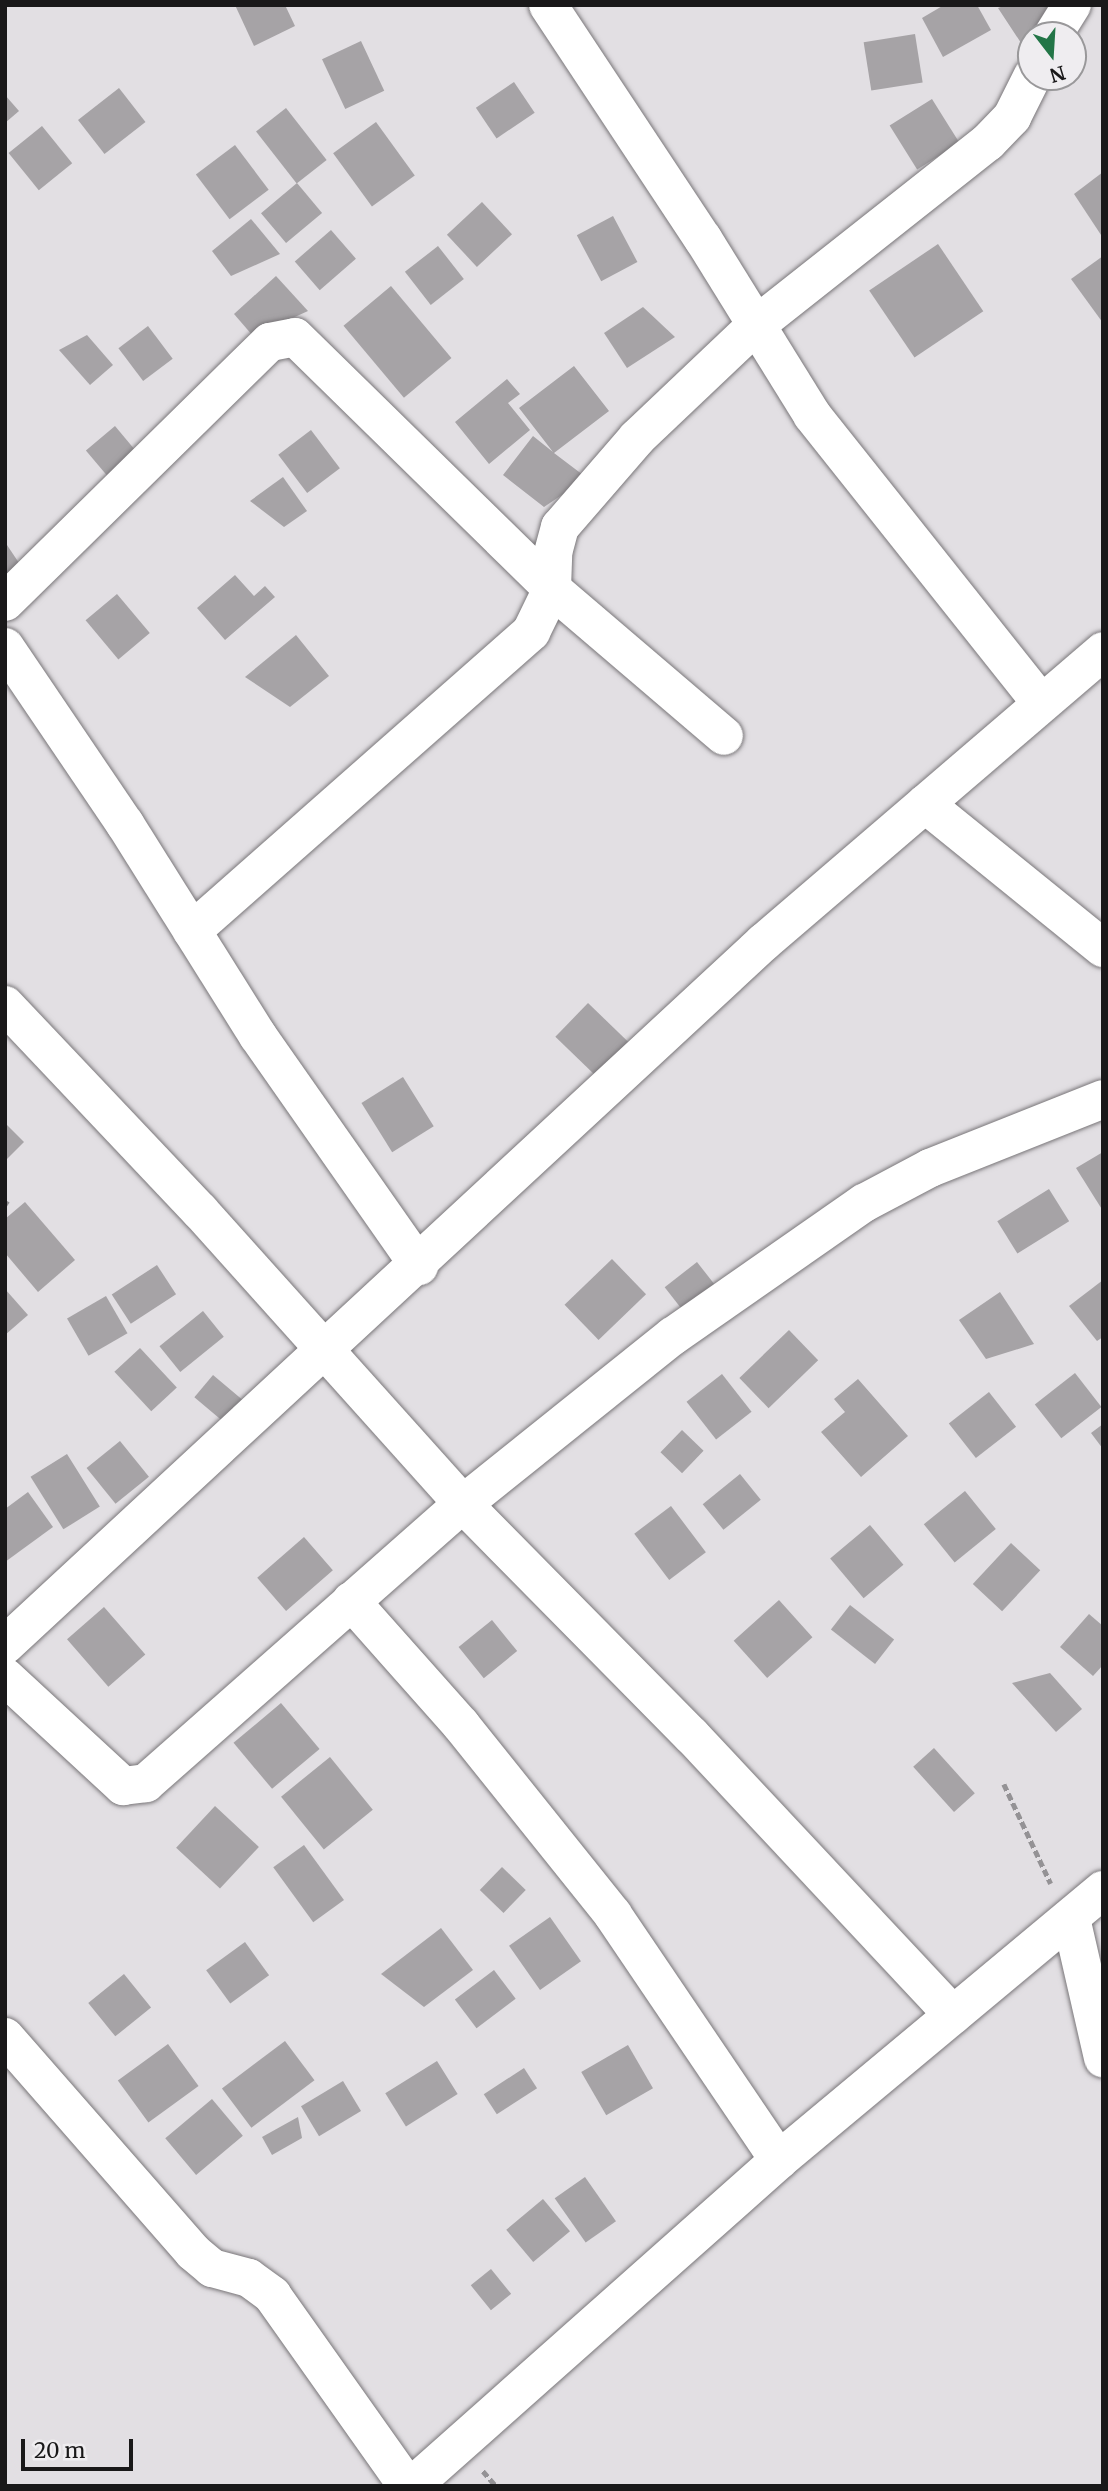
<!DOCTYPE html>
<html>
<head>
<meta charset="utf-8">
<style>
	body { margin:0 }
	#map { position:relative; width:1108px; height:2491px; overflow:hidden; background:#e2dfe3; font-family:Merriweather,serif }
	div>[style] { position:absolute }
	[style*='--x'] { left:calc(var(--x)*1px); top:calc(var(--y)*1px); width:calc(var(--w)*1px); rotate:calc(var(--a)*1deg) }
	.building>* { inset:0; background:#a6a3a6; transform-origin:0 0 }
	.path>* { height:4.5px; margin-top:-2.25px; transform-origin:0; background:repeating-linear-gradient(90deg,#949295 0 7px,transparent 0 10.5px) }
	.roads { filter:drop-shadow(0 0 2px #797679) drop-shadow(0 0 2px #797679) }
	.street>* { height:38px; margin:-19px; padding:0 19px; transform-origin:19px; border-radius:19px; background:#fff }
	span { translate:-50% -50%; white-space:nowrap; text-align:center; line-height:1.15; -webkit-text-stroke:5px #efedf0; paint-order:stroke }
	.frame { position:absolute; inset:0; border:7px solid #191819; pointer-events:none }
	.north { position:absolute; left:1017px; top:21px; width:70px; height:70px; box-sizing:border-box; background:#efedf0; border:2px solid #99989a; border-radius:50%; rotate:163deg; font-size:19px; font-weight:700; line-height:28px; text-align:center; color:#191819 }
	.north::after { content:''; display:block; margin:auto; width:24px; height:32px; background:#237547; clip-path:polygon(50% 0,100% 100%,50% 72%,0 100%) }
	.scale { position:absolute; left:21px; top:2439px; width:112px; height:32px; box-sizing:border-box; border:4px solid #191819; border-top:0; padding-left:9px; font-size:21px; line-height:24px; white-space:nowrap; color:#191819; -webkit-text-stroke:5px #efedf0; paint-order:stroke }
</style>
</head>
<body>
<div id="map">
	<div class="building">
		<div style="clip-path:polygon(235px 5px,285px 5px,295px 26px,254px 46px)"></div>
		<div style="clip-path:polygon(944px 5px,977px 5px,991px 30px,943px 57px,922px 18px)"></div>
		<div style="clip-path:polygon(1006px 5px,1047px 5px,1059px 23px,1040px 35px,1031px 35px,1023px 46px,998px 8px)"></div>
		<div style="left:915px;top:34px;width:49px;height:52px;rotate:81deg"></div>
		<div style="left:361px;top:41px;width:55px;height:43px;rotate:65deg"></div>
		<div style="left:514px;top:82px;width:37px;height:46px;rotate:56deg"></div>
		<div style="left:119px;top:88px;width:43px;height:52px;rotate:52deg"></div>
		<div style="clip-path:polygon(5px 95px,19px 111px,5px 123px)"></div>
		<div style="left:932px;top:99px;width:52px;height:50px;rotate:58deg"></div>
		<div style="left:286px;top:108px;width:66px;height:38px;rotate:52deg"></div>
		<div style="left:376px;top:122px;width:66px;height:53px;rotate:54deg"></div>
		<div style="left:42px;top:126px;width:48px;height:43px;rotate:51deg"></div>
		<div style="left:235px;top:145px;width:56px;height:49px;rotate:53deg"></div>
		<div style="clip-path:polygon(1103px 172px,1103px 238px,1074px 194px)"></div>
		<div style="left:297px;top:183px;width:39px;height:47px;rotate:50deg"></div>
		<div style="left:482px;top:202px;width:44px;height:48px;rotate:47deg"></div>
		<div style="left:613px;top:216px;width:52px;height:41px;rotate:62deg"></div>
		<div style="clip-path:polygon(251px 219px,280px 254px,231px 276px,212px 251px)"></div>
		<div style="left:331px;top:230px;width:38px;height:48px;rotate:49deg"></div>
		<div style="left:938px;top:244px;width:81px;height:83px;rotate:56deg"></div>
		<div style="left:438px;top:246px;width:42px;height:42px;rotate:52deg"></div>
		<div style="clip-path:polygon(1103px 256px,1103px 323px,1071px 279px)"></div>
		<div style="clip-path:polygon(276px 276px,308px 311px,253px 336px,234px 314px)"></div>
		<div style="left:391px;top:286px;width:94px;height:62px;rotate:50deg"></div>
		<div style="clip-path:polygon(643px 307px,675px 337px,627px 368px,604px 333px)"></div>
		<div style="left:148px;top:326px;width:41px;height:37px;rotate:53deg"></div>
		<div style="clip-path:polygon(87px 335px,113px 365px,90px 385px,59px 350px)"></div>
		<div style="clip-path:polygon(574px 366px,609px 411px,554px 453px,587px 478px,544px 507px,503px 475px,533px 436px,553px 452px,519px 408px)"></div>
		<div style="clip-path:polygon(507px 379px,520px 394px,508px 403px,530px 430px,489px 464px,455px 422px)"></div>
		<div style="left:115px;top:426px;width:40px;height:38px;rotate:50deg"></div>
		<div style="left:311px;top:430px;width:48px;height:41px;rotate:53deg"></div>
		<div style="clip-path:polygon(283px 477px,307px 511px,284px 527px,250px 501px)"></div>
		<div style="clip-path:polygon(5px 542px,21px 566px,5px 576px)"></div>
		<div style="clip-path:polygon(235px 575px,254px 596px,265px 586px,275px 597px,225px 640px,197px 608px)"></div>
		<div style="left:117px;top:594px;width:51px;height:41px;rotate:50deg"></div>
		<div style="clip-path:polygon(296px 635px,329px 676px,290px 707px,245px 677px)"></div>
		<div style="left:588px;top:1003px;width:59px;height:47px;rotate:44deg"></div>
		<div style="left:403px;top:1077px;width:58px;height:49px;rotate:58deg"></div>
		<div style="clip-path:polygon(5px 1123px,24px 1142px,5px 1161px)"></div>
		<div style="clip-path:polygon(1103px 1152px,1103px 1211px,1076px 1168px)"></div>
		<div style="left:1049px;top:1189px;width:38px;height:61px;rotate:58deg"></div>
		<div style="clip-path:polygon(25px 1202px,75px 1260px,38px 1292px,5px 1253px,5px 1219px)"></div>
		<div style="left:612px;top:1259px;width:49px;height:66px;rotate:46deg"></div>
		<div style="left:697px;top:1262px;width:33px;height:41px;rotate:52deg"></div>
		<div style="left:157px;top:1265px;width:35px;height:54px;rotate:57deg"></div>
		<div style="clip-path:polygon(1103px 1280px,1103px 1337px,1097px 1341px,1069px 1306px)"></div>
		<div style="clip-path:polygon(5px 1289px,28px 1315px,5px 1335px)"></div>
		<div style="clip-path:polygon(1000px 1292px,1034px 1344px,986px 1359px,959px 1320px)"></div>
		<div style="left:106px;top:1296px;width:43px;height:45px;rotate:60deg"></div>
		<div style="left:203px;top:1311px;width:33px;height:56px;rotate:51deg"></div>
		<div style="left:789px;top:1330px;width:42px;height:69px;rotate:46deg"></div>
		<div style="left:140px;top:1348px;width:54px;height:35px;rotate:47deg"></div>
		<div style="left:1075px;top:1373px;width:43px;height:51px;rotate:52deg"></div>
		<div style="left:722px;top:1374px;width:48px;height:45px;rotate:52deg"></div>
		<div style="left:213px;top:1375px;width:38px;height:29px;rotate:40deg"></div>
		<div style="clip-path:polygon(858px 1379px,908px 1436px,861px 1477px,821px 1432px,845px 1412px,834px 1399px)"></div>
		<div style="left:989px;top:1392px;width:44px;height:51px;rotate:52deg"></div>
		<div style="clip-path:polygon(1103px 1424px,1103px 1449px,1091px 1433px)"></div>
		<div style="left:682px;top:1430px;width:30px;height:31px;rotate:44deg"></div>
		<div style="left:120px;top:1441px;width:46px;height:43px;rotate:51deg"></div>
		<div style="left:67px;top:1454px;width:62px;height:43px;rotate:58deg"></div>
		<div style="left:740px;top:1474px;width:33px;height:48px;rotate:51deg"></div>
		<div style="left:965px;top:1491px;width:49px;height:53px;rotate:51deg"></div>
		<div style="clip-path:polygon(28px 1492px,53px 1527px,5px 1562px,5px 1509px)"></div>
		<div style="left:671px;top:1506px;width:58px;height:46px;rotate:53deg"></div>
		<div style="left:870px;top:1525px;width:52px;height:52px;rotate:50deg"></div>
		<div style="left:304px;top:1537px;width:44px;height:62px;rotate:49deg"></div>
		<div style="left:1011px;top:1543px;width:40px;height:56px;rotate:43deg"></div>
		<div style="left:779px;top:1600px;width:50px;height:61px;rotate:48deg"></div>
		<div style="left:850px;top:1605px;width:56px;height:31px;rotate:38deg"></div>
		<div style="left:104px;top:1607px;width:63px;height:49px;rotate:49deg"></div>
		<div style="clip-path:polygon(1089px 1614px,1103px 1626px,1103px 1665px,1093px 1676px,1060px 1647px)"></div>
		<div style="left:492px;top:1620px;width:40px;height:43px;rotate:51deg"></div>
		<div style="clip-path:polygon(1050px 1673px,1082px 1709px,1056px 1732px,1012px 1683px)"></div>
		<div style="left:281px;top:1703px;width:60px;height:62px;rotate:50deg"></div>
		<div style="left:934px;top:1748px;width:61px;height:28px;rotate:48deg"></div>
		<div style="left:330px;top:1757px;width:68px;height:63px;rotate:51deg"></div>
		<div style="left:215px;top:1806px;width:60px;height:57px;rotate:43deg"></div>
		<div style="left:304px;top:1845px;width:68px;height:38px;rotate:54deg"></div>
		<div style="left:502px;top:1867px;width:33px;height:32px;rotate:44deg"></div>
		<div style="left:550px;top:1917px;width:54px;height:50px;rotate:55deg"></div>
		<div style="clip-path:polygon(441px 1928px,473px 1970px,424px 2007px,381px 1974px)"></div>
		<div style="left:245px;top:1942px;width:41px;height:48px;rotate:54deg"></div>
		<div style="left:494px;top:1970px;width:36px;height:49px;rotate:53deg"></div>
		<div style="left:124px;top:1974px;width:43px;height:46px;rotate:51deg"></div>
		<div style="left:285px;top:2041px;width:49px;height:79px;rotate:53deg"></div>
		<div style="left:168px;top:2044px;width:52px;height:62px;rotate:54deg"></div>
		<div style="left:628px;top:2045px;width:50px;height:54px;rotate:60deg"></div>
		<div style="left:437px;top:2061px;width:39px;height:61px;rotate:58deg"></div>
		<div style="left:524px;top:2068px;width:24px;height:48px;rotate:57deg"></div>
		<div style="left:343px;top:2081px;width:35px;height:49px;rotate:59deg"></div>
		<div style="left:212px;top:2099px;width:48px;height:61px;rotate:50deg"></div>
		<div style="clip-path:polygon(298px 2117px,302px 2138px,272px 2155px,262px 2137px)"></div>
		<div style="left:585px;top:2177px;width:54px;height:37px;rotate:55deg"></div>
		<div style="left:543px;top:2199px;width:42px;height:48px;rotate:50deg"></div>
		<div style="left:491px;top:2269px;width:32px;height:26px;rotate:51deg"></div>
	</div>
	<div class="path">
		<div style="--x:5;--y:1202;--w:4;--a:34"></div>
		<div style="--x:1004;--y:1784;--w:110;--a:64.8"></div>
		<div style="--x:483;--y:2471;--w:20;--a:49"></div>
	</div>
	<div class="roads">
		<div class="street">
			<div style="--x:548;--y:5;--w:281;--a:56.5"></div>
			<div style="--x:703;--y:239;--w:207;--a:58.2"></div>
			<div style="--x:812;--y:415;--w:367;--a:51.5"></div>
			<div style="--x:1053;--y:35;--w:36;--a:-58"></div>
			<div style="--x:5;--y:602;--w:371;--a:-44.5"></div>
			<div style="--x:270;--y:342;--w:25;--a:-11"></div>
			<div style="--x:295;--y:337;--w:360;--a:44.4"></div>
			<div style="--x:552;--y:589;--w:226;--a:40.5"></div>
			<div style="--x:5;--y:647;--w:214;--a:55.9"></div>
			<div style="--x:125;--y:824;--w:250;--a:57.9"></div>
			<div style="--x:258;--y:1036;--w:281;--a:55"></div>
			<div style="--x:925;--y:804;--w:229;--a:39"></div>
			<div style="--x:192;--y:931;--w:452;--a:-41.4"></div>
			<div style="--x:531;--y:632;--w:48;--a:-64"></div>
			<div style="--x:552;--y:589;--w:36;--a:-88"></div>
			<div style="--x:553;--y:553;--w:27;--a:-75"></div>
			<div style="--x:560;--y:527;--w:118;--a:-49.1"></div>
			<div style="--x:637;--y:438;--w:163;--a:-43.5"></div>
			<div style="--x:755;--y:326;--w:297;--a:-38.3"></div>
			<div style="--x:988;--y:142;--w:35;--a:-46"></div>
			<div style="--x:1012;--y:117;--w:45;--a:-63.4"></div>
			<div style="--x:5;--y:1005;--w:284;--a:46.6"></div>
			<div style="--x:200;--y:1211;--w:394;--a:48.1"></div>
			<div style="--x:463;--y:1504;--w:326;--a:45.4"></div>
			<div style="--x:692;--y:1736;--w:382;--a:46.9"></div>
			<div style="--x:351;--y:1601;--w:166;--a:48.4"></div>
			<div style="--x:461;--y:1725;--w:243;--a:51.3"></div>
			<div style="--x:613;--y:1915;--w:296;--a:55.9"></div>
			<div style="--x:5;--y:1645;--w:1035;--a:-42.81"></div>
			<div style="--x:764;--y:942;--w:447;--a:-40.6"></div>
			<div style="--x:5;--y:1677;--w:161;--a:42.7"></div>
			<div style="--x:123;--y:1786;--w:23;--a:-7"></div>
			<div style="--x:146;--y:1783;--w:422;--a:-41.4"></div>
			<div style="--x:463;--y:1504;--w:269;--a:-38.7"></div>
			<div style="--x:673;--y:1336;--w:233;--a:-34.9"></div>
			<div style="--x:864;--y:1203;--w:75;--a:-27.9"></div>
			<div style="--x:930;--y:1168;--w:186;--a:-21.7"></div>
			<div style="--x:1071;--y:1918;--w:144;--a:77.1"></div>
			<div style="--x:5;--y:2037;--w:286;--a:48.8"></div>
			<div style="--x:193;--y:2252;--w:25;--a:40"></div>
			<div style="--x:212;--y:2268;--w:38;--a:15"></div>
			<div style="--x:249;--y:2278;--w:29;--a:36"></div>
			<div style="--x:272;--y:2295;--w:234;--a:54.7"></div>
			<div style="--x:412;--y:2486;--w:491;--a:-41.6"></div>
			<div style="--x:779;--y:2160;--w:422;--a:-39.8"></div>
		</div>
	</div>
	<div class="frame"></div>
	<div class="north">N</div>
	<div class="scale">20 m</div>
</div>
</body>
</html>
